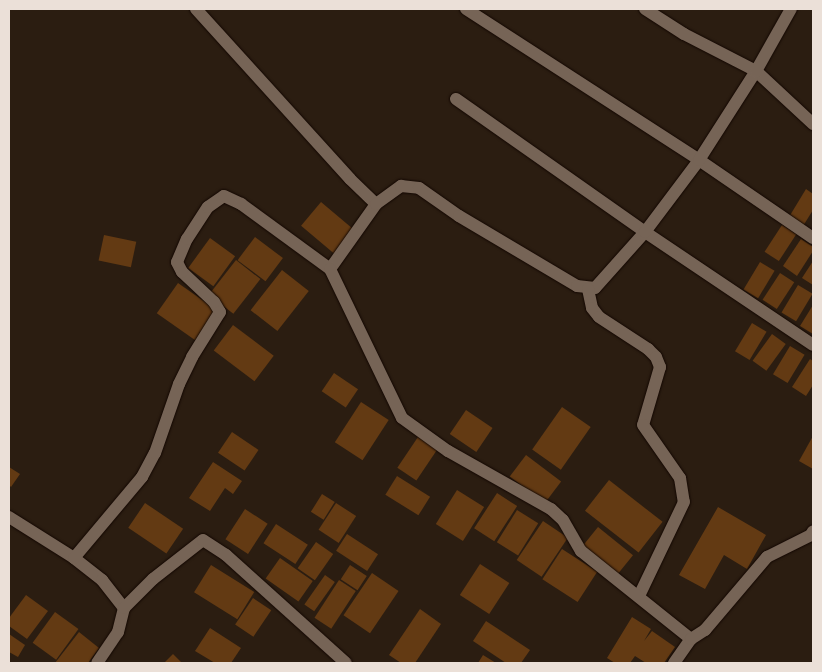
<!DOCTYPE html>
<html>
<head>
<meta charset="utf-8">
<style>
	body { margin:0 }
	#map { position:relative; width:822px; height:672px; overflow:hidden; background:#2b1d11; font-family:"PT Sans",sans-serif }
	div>[style] { position:absolute }
	[style*='--x'] { left:calc(var(--x)*1px); top:calc(var(--y)*1px); width:calc(var(--w)*1px); rotate:calc(var(--a)*1deg) }
	.building>* { inset:0; background:#633a13; transform-origin:0 0 }
	.roads { filter:drop-shadow(0 0 1px #130701) drop-shadow(0 0 1px #130701) }
	.minor>* { height:12px; margin:-6px; padding:0 6px; transform-origin:6px; border-radius:6px; background:#766456 }
	span { translate:-50% -50%; white-space:nowrap; text-align:center; line-height:1.15; -webkit-text-stroke:4px #211308; paint-order:stroke }
	.frame { position:absolute; inset:0; border:10px solid #ebe0d8; pointer-events:none }
</style>
</head>
<body>
<div id="map">
	<div class="building">
		<div style="clip-path:polygon(806px 189px,813px 194px,813px 210px,803px 226px,789px 217px)"></div>
		<div style="left:321px;top:202px;width:45px;height:31px;rotate:40deg"></div>
		<div style="left:782px;top:225px;width:17px;height:32px;rotate:33deg"></div>
		<div style="left:104px;top:235px;width:33px;height:26px;rotate:12deg"></div>
		<div style="left:255px;top:237px;width:35px;height:29px;rotate:37deg"></div>
		<div style="left:210px;top:238px;width:31px;height:37px;rotate:36deg"></div>
		<div style="clip-path:polygon(801px 239px,813px 247px,813px 251px,797px 276px,783px 266px)"></div>
		<div style="left:236px;top:260px;width:31px;height:44px;rotate:38deg"></div>
		<div style="clip-path:polygon(813px 261px,813px 285px,802px 278px)"></div>
		<div style="left:760px;top:262px;width:17px;height:32px;rotate:31deg"></div>
		<div style="left:282px;top:270px;width:34px;height:51px;rotate:38deg"></div>
		<div style="left:780px;top:273px;width:17px;height:32px;rotate:33deg"></div>
		<div style="left:178px;top:283px;width:47px;height:37px;rotate:35deg"></div>
		<div style="left:798px;top:285px;width:17px;height:32px;rotate:31deg"></div>
		<div style="clip-path:polygon(813px 305px,813px 334px,800px 326px)"></div>
		<div style="left:752px;top:323px;width:17px;height:33px;rotate:31deg"></div>
		<div style="left:233px;top:325px;width:51px;height:32px;rotate:37deg"></div>
		<div style="left:772px;top:334px;width:17px;height:33px;rotate:36deg"></div>
		<div style="left:790px;top:346px;width:17px;height:33px;rotate:31deg"></div>
		<div style="clip-path:polygon(810px 359px,813px 361px,813px 385px,806px 396px,792px 387px)"></div>
		<div style="left:334px;top:373px;width:29px;height:22px;rotate:34deg"></div>
		<div style="left:361px;top:402px;width:33px;height:48px;rotate:33deg"></div>
		<div style="left:562px;top:407px;width:35px;height:52px;rotate:35deg"></div>
		<div style="left:466px;top:410px;width:32px;height:29px;rotate:34deg"></div>
		<div style="left:232px;top:432px;width:32px;height:25px;rotate:34deg"></div>
		<div style="clip-path:polygon(813px 436px,813px 469px,799px 461px)"></div>
		<div style="left:418px;top:437px;width:23px;height:37px;rotate:34deg"></div>
		<div style="left:526px;top:455px;width:44px;height:27px;rotate:37deg"></div>
		<div style="clip-path:polygon(213px 462px,242px 481px,233px 494px,225px 488px,210px 511px,189px 498px)"></div>
		<div style="clip-path:polygon(9px 467px,20px 474px,11px 487px,9px 485px)"></div>
		<div style="left:397px;top:476px;width:39px;height:22px;rotate:32deg"></div>
		<div style="left:609px;top:480px;width:68px;height:39px;rotate:38deg"></div>
		<div style="left:457px;top:490px;width:32px;height:40px;rotate:32deg"></div>
		<div style="left:497px;top:493px;width:24px;height:42px;rotate:33deg"></div>
		<div style="left:322px;top:494px;width:15px;height:21px;rotate:32deg"></div>
		<div style="left:145px;top:503px;width:46px;height:30px;rotate:34deg"></div>
		<div style="left:336px;top:503px;width:24px;height:32px;rotate:33deg"></div>
		<div style="clip-path:polygon(718px 507px,766px 535px,747px 569px,724px 555px,705px 589px,679px 575px)"></div>
		<div style="left:245px;top:509px;width:27px;height:36px;rotate:33deg"></div>
		<div style="left:517px;top:510px;width:25px;height:38px;rotate:32deg"></div>
		<div style="left:543px;top:521px;width:30px;height:47px;rotate:34deg"></div>
		<div style="left:276px;top:524px;width:38px;height:23px;rotate:33deg"></div>
		<div style="left:598px;top:527px;width:45px;height:27px;rotate:39deg"></div>
		<div style="left:347px;top:534px;width:37px;height:20px;rotate:33deg"></div>
		<div style="left:316px;top:542px;width:21px;height:32px;rotate:35deg"></div>
		<div style="left:562px;top:549px;width:42px;height:36px;rotate:33deg"></div>
		<div style="left:280px;top:558px;width:40px;height:25px;rotate:35deg"></div>
		<div style="left:480px;top:564px;width:35px;height:37px;rotate:33deg"></div>
		<div style="left:211px;top:565px;width:51px;height:32px;rotate:32deg"></div>
		<div style="left:350px;top:565px;width:20px;height:17px;rotate:33deg"></div>
		<div style="left:372px;top:573px;width:32px;height:51px;rotate:34deg"></div>
		<div style="left:325px;top:575px;width:12px;height:36px;rotate:35deg"></div>
		<div style="left:339px;top:580px;width:20px;height:45px;rotate:33deg"></div>
		<div style="clip-path:polygon(26px 595px,48px 611px,27px 639px,9px 626px,9px 618px)"></div>
		<div style="left:253px;top:598px;width:22px;height:32px;rotate:34deg"></div>
		<div style="clip-path:polygon(420px 609px,441px 624px,415px 663px,401px 663px,389px 655px)"></div>
		<div style="left:55px;top:612px;width:29px;height:38px;rotate:36deg"></div>
		<div style="clip-path:polygon(632px 617px,651px 629px,644px 641px,652px 631px,675px 647px,664px 663px,646px 663px,635px 656px,630px 663px,615px 663px,607px 658px)"></div>
		<div style="clip-path:polygon(486px 621px,530px 650px,521px 663px,506px 663px,473px 641px)"></div>
		<div style="clip-path:polygon(210px 628px,241px 648px,231px 663px,215px 663px,195px 651px)"></div>
		<div style="clip-path:polygon(79px 632px,99px 648px,88px 663px,55px 663px)"></div>
		<div style="clip-path:polygon(9px 634px,25px 645px,18px 657px,9px 652px)"></div>
		<div style="clip-path:polygon(173px 654px,182px 663px,164px 663px)"></div>
		<div style="clip-path:polygon(483px 655px,496px 663px,478px 663px)"></div>
	</div>
	<div class="roads">
		<div class="minor">
			<div style="--x:196;--y:9;--w:229;--a:47.8"></div>
			<div style="--x:350;--y:179;--w:36;--a:44"></div>
			<div style="--x:466;--y:9;--w:278;--a:32.9"></div>
			<div style="--x:699;--y:160;--w:138;--a:34.4"></div>
			<div style="--x:645;--y:9;--w:46;--a:32.7"></div>
			<div style="--x:684;--y:34;--w:81;--a:27.2"></div>
			<div style="--x:756;--y:71;--w:78;--a:42.9"></div>
			<div style="--x:456;--y:99;--w:231;--a:35.1"></div>
			<div style="--x:645;--y:232;--w:202;--a:33.9"></div>
			<div style="--x:330;--y:269;--w:80;--a:-54.7"></div>
			<div style="--x:376;--y:204;--w:31;--a:-36"></div>
			<div style="--x:401;--y:186;--w:18;--a:6"></div>
			<div style="--x:419;--y:188;--w:49;--a:35"></div>
			<div style="--x:459;--y:216;--w:137;--a:30.7"></div>
			<div style="--x:577;--y:286;--w:18;--a:6"></div>
			<div style="--x:595;--y:288;--w:75;--a:-48.2"></div>
			<div style="--x:645;--y:232;--w:90;--a:-53.1"></div>
			<div style="--x:699;--y:160;--w:106;--a:-57.4"></div>
			<div style="--x:756;--y:71;--w:71;--a:-60.6"></div>
			<div style="--x:588;--y:289;--w:19;--a:78"></div>
			<div style="--x:592;--y:308;--w:11;--a:52"></div>
			<div style="--x:599;--y:317;--w:59;--a:33.1"></div>
			<div style="--x:648;--y:349;--w:11;--a:45"></div>
			<div style="--x:656;--y:357;--w:11;--a:68"></div>
			<div style="--x:660;--y:367;--w:60;--a:106.3"></div>
			<div style="--x:643;--y:425;--w:65;--a:55.1"></div>
			<div style="--x:680;--y:478;--w:24;--a:81"></div>
			<div style="--x:684;--y:502;--w:104;--a:115.6"></div>
			<div style="--x:9;--y:517;--w:77;--a:32.2"></div>
			<div style="--x:74;--y:558;--w:36;--a:38"></div>
			<div style="--x:102;--y:580;--w:36;--a:52"></div>
			<div style="--x:124;--y:608;--w:25;--a:104"></div>
			<div style="--x:118;--y:632;--w:37;--a:124"></div>
			<div style="--x:74;--y:558;--w:106;--a:-50"></div>
			<div style="--x:142;--y:477;--w:27;--a:-62"></div>
			<div style="--x:155;--y:453;--w:73;--a:-70.8"></div>
			<div style="--x:179;--y:384;--w:30;--a:-64"></div>
			<div style="--x:192;--y:357;--w:53;--a:-58.1"></div>
			<div style="--x:220;--y:312;--w:12;--a:-121"></div>
			<div style="--x:214;--y:302;--w:44;--a:-136.8"></div>
			<div style="--x:182;--y:272;--w:11;--a:-117"></div>
			<div style="--x:177;--y:262;--w:25;--a:-67"></div>
			<div style="--x:187;--y:239;--w:38;--a:-57"></div>
			<div style="--x:208;--y:207;--w:19;--a:-35"></div>
			<div style="--x:224;--y:196;--w:19;--a:25"></div>
			<div style="--x:241;--y:204;--w:110;--a:36.1"></div>
			<div style="--x:330;--y:269;--w:165;--a:64.2"></div>
			<div style="--x:402;--y:418;--w:57;--a:35.7"></div>
			<div style="--x:448;--y:451;--w:118;--a:29.4"></div>
			<div style="--x:551;--y:509;--w:16;--a:43"></div>
			<div style="--x:563;--y:520;--w:36;--a:60"></div>
			<div style="--x:581;--y:551;--w:141;--a:38.7"></div>
			<div style="--x:124;--y:608;--w:41;--a:-45"></div>
			<div style="--x:153;--y:579;--w:63;--a:-38"></div>
			<div style="--x:203;--y:540;--w:27;--a:33"></div>
			<div style="--x:226;--y:555;--w:161;--a:42"></div>
			<div style="--x:674;--y:663;--w:29;--a:-55"></div>
			<div style="--x:691;--y:639;--w:17;--a:-33"></div>
			<div style="--x:705;--y:630;--w:96;--a:-49.7"></div>
			<div style="--x:767;--y:557;--w:49;--a:-26.6"></div>
			<div style="--x:811;--y:535;--w:4;--a:-63"></div>
		</div>
	</div>
	<div class="frame"></div>
</div>
</body>
</html>
